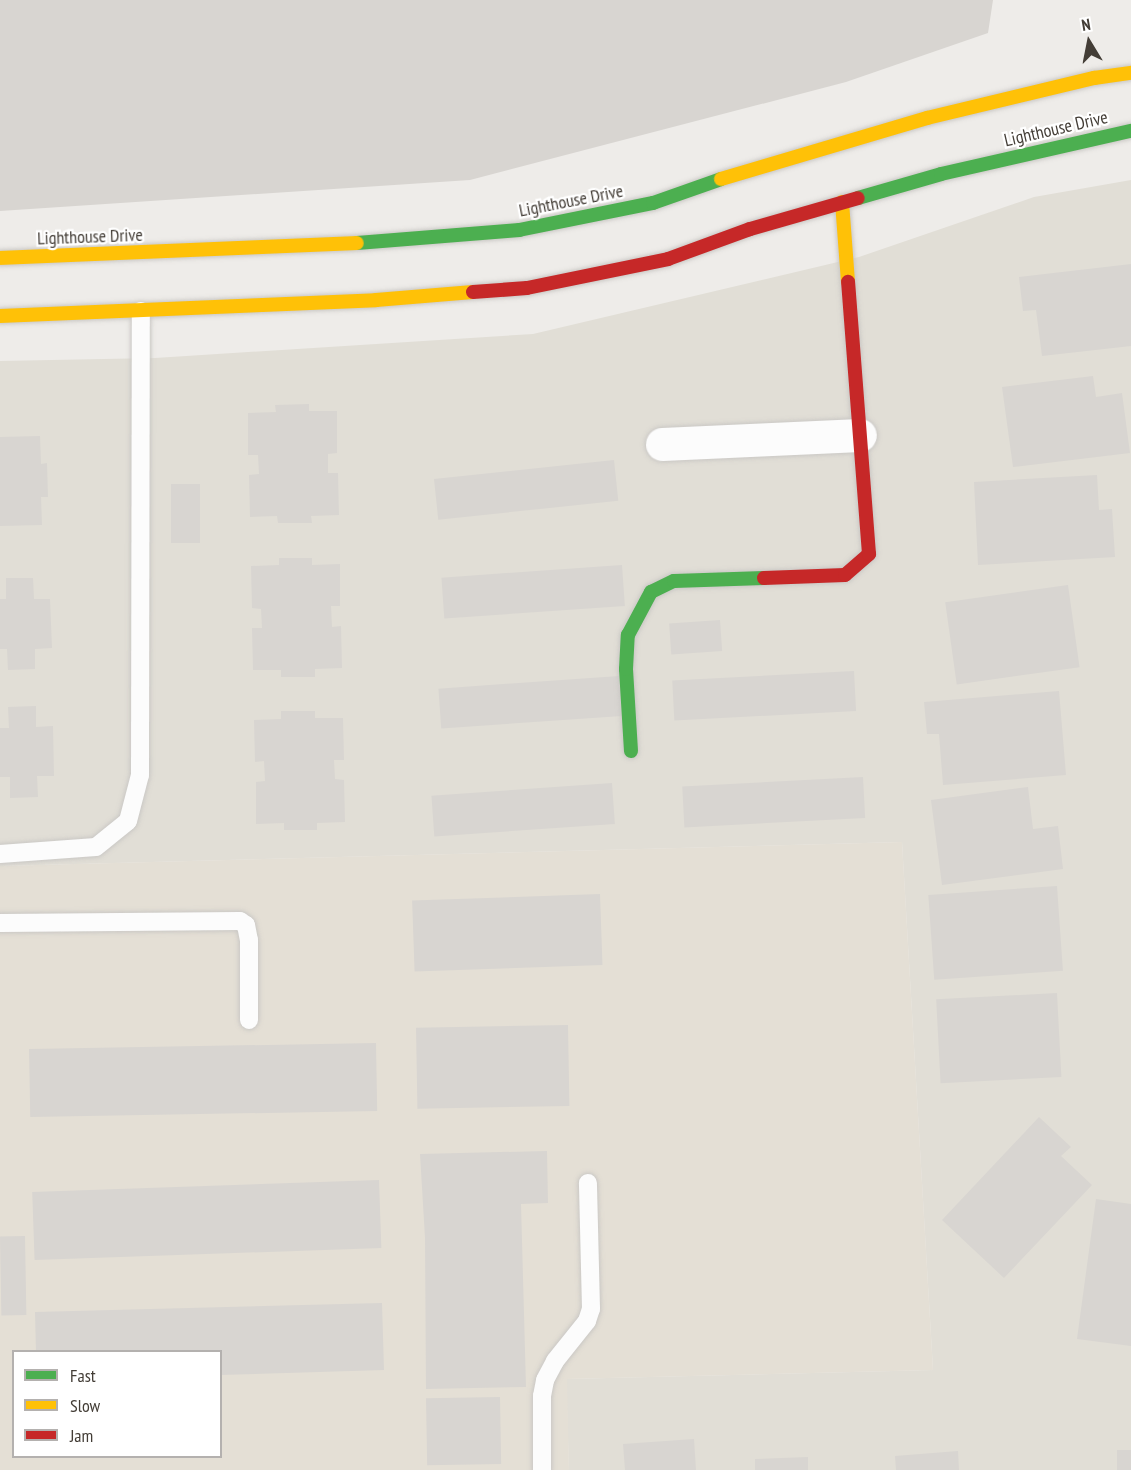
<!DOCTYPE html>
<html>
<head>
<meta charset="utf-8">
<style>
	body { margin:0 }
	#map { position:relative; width:1131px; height:1470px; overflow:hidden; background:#eeece9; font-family:"PT Sans Narrow",sans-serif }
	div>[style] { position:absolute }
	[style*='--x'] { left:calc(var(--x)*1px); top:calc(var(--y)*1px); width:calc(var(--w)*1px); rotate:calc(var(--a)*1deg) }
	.residential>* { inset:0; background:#e1ded6 }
	.education>* { inset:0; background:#e4dfd5 }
	.building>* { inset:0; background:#d8d5d1; transform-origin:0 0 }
	.roads { filter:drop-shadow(0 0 2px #cac8c5) drop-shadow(0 0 2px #cac8c5) }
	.lane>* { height:18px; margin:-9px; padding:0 9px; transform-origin:9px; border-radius:9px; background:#fcfcfc }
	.street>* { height:33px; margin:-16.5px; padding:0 16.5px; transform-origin:16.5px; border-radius:16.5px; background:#fcfcfc }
	.fast>* { height:14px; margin:-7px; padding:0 7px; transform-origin:7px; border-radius:7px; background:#4caf50 }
	.slow>* { height:14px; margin:-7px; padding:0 7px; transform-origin:7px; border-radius:7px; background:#ffc107 }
	.jam>* { height:14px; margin:-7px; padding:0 7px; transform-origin:7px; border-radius:7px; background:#c62828 }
	span { translate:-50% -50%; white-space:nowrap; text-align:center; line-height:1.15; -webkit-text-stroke:4.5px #fff; paint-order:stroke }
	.street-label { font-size:18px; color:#433d36 }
	.legend { position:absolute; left:12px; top:1350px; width:210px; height:108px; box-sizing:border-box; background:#fff; border:2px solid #b4b1af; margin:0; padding:8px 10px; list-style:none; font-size:18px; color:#433d36 }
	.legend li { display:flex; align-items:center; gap:12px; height:30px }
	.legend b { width:30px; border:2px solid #b4b1af }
	.north { position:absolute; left:1059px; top:12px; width:60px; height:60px; -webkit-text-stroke:4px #fff; paint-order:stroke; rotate:350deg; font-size:16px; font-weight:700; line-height:24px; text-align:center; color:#433d36 }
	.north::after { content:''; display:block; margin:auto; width:21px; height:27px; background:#433d36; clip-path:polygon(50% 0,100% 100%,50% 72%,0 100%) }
</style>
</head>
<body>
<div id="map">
	<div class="residential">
		<div style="clip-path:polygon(1131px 180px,1131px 1470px,569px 1470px,566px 1379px,933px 1370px,902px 842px,0 866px,0 361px,155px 358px,533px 334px,859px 257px,1034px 197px)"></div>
	</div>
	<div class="education">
		<div style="clip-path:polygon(evenodd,902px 842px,933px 1370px,567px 1379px,569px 1470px,0 1470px,0 866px,902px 842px,14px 1352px,220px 1352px,220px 1456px,14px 1456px,14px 1352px)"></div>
	</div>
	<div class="building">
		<div style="clip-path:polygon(0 0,993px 0,988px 33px,846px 82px,470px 180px,0 211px)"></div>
		<div style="clip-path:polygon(1131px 264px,1131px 346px,1042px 356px,1036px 310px,1023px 311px,1019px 277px)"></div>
		<div style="clip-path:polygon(1093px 376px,1096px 397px,1122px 393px,1130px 453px,1013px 467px,1002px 387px)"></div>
		<div style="clip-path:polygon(309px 404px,309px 411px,337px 411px,337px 453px,328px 454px,328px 473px,338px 473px,339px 515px,311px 516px,312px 523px,278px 523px,277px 516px,250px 517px,249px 475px,259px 474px,258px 455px,248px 455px,248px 413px,276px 412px,275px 405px)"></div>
		<div style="clip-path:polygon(40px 436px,41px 464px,47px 463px,48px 497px,41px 497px,42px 525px,0 526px,0 437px)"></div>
		<div style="left:614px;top:460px;width:41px;height:181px;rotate:84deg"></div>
		<div style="clip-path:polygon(1097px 475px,1099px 510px,1112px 509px,1115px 557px,978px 565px,974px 482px)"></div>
		<div style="left:171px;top:484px;width:29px;height:59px"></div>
		<div style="clip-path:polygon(279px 558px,312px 558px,312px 565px,340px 564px,340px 606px,331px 606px,332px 627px,341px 626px,342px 668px,315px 669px,315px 677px,281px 677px,281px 670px,253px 670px,252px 628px,262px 628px,261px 609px,252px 608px,251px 566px,279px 565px)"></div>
		<div style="left:622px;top:565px;width:41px;height:181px;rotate:86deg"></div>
		<div style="clip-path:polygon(6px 578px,33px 578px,34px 599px,50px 599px,52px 648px,35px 649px,35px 669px,8px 670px,7px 649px,0 649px,0 599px,6px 599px)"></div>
		<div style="left:1068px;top:585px;width:83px;height:124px;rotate:82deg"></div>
		<div style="left:720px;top:620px;width:31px;height:51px;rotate:86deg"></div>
		<div style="left:854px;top:671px;width:40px;height:182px;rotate:87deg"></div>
		<div style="left:619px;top:676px;width:40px;height:181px;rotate:86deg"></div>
		<div style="clip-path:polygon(1059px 691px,1066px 775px,943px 785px,939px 734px,927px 734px,924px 702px)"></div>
		<div style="clip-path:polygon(36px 706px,36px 727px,53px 726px,54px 776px,37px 776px,38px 797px,10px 798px,10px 777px,0 777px,0 728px,9px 728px,8px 707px)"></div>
		<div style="clip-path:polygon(281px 711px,315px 711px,315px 718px,343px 718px,344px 760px,334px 760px,335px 779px,344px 780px,345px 822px,317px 823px,317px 830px,284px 830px,284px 823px,256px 824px,256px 782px,265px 781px,264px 761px,255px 762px,254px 720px,281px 719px)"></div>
		<div style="left:863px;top:777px;width:41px;height:181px;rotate:87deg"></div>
		<div style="left:612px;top:783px;width:41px;height:181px;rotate:86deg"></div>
		<div style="clip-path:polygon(1028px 787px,1033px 829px,1058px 826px,1063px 869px,942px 885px,931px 800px)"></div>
		<div style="left:1057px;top:886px;width:85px;height:129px;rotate:86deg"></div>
		<div style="left:600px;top:894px;width:71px;height:188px;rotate:88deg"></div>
		<div style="left:1057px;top:993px;width:84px;height:121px;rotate:87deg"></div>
		<div style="left:568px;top:1025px;width:81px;height:152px;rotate:89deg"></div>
		<div style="left:376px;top:1043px;width:68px;height:347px;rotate:89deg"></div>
		<div style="clip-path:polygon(1039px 1117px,1071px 1147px,1061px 1156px,1092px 1185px,1004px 1278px,942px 1220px)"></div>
		<div style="clip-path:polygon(547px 1151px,548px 1203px,521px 1204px,526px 1387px,426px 1389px,425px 1238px,420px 1154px)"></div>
		<div style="left:379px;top:1180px;width:68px;height:347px;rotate:88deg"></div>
		<div style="clip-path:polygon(1096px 1199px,1131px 1204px,1131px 1346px,1077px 1339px)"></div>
		<div style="left:25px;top:1236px;width:79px;height:25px;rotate:89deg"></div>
		<div style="clip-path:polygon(382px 1303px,384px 1370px,220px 1375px,220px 1352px,36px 1352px,35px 1312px)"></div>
		<div style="left:500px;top:1397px;width:67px;height:74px;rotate:89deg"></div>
		<div style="clip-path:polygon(694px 1439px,696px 1470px,625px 1470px,623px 1444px)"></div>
		<div style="left:1131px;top:1450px;width:20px;height:14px;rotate:90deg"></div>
		<div style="clip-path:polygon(958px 1451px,959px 1470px,896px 1470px,895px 1456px)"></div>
		<div style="clip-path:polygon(808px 1457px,808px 1470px,755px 1470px,755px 1459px)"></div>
	</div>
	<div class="roads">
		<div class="lane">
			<div style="--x:0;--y:854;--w:96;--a:-4.2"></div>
			<div style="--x:96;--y:847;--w:41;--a:-39.1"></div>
			<div style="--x:128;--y:821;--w:48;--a:-75.4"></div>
			<div style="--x:140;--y:775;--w:464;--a:-89.9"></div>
			<div style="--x:0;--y:923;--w:240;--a:-0.5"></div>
			<div style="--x:240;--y:921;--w:7;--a:34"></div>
			<div style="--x:246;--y:925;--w:15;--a:79"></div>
			<div style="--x:249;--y:940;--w:80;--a:90"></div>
			<div style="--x:542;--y:1470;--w:74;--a:-90"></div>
			<div style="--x:542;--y:1396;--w:16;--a:-79"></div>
			<div style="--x:545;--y:1380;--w:21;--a:-62"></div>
			<div style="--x:555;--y:1361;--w:51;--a:-51.3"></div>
			<div style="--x:587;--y:1321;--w:13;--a:-72"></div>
			<div style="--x:591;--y:1309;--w:126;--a:-91.4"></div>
		</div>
		<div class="street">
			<div style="--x:662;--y:444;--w:198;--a:-2.6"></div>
		</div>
		<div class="fast">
			<div style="--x:858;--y:198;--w:86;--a:-16.1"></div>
			<div style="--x:941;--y:174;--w:195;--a:-12.8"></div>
			<div style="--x:357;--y:243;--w:163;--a:-4.6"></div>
			<div style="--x:519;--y:230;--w:137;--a:-11.4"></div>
			<div style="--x:653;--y:203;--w:72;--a:-19.4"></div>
			<div style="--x:631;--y:751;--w:82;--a:-93.5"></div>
			<div style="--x:626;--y:669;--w:34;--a:-87"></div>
			<div style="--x:628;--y:635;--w:49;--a:-61.9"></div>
			<div style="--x:651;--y:592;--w:25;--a:-26"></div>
			<div style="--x:674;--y:581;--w:90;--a:-1.9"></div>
		</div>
		<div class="slow">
			<div style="--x:721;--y:179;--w:215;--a:-16.5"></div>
			<div style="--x:927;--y:118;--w:172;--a:-13.5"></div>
			<div style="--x:1094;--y:78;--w:37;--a:-8"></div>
			<div style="--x:842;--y:202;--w:80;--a:85.7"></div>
			<div style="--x:0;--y:258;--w:357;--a:-2.4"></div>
			<div style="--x:0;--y:316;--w:376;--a:-2.4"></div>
			<div style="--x:376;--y:300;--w:97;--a:-4.7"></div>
		</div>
		<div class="jam">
			<div style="--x:473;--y:292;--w:54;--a:-4.2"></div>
			<div style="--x:527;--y:288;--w:144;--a:-11.6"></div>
			<div style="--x:668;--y:259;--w:87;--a:-20.1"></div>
			<div style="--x:750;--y:229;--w:112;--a:-16"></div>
			<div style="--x:764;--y:578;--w:81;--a:-2.1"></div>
			<div style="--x:845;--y:575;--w:32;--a:-41"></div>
			<div style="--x:869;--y:554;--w:273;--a:-94.4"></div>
		</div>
	</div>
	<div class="street-label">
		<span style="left:1056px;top:129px;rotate:-13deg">Lighthouse Drive</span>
		<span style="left:571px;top:201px;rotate:-11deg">Lighthouse Drive</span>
		<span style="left:90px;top:237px;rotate:-2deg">Lighthouse Drive</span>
	</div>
	<ul class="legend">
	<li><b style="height:8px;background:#4caf50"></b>Fast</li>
	<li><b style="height:8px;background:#ffc107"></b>Slow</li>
	<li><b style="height:8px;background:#c62828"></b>Jam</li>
	</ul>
	<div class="north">N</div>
</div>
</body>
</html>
